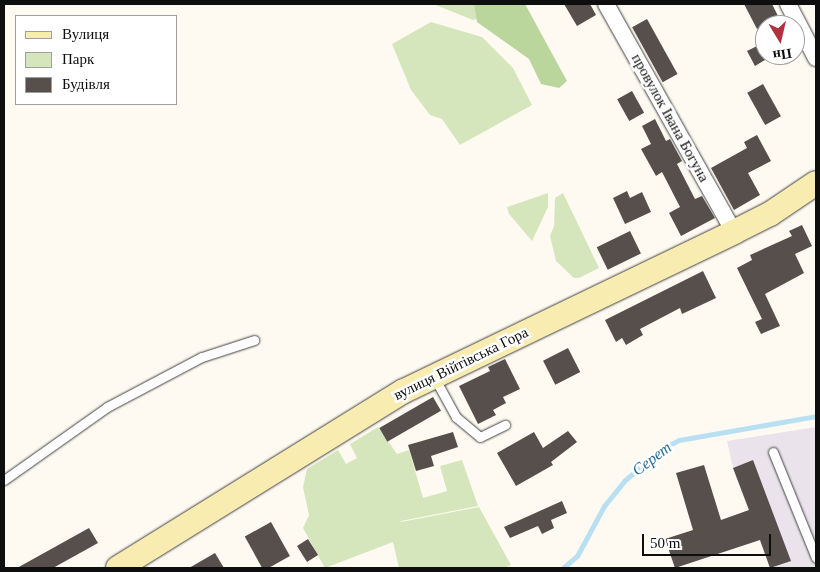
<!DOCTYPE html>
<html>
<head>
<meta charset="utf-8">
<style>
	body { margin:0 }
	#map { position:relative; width:820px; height:572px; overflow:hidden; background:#fefaf1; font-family:Georgia,serif }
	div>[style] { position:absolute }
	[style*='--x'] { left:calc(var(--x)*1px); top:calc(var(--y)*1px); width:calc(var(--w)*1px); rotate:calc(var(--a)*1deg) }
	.industrial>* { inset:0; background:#ebe3ec }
	.green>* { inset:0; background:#d5e6bc }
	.forest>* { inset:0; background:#bad69d }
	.stream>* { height:5px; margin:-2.5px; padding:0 2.5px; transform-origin:2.5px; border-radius:2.5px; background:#b9e0f2 }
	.building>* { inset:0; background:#564f4b; transform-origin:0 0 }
	.roads { filter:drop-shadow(0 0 1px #414141) drop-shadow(0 0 1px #414141) }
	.lane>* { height:9px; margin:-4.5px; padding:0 4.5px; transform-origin:4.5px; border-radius:4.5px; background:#fff }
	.street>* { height:16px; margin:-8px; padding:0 8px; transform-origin:8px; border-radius:8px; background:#fff }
	.secondary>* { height:24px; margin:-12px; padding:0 12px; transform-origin:12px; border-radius:12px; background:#f9ecb1 }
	span { translate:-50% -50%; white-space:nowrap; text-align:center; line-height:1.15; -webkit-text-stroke:5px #fff; paint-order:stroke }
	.street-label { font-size:15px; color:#0e0e0e }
	.water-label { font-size:16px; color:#216b97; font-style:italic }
	.frame { position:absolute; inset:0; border:5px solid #0e0e0e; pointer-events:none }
	.legend { position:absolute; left:15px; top:15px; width:162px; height:90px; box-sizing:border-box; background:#fff; border:1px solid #9f9f9f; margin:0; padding:6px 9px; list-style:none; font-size:15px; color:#0e0e0e }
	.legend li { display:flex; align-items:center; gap:10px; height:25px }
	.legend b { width:25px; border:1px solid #9f9f9f }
	.north { position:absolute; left:755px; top:15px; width:50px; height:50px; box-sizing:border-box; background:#fff; border:1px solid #9f9f9f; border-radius:50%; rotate:171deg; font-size:14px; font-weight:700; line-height:20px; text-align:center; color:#0e0e0e }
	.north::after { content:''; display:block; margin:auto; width:18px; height:22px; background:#b4303f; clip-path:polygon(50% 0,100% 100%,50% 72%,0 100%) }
	.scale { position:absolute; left:642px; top:534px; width:129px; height:22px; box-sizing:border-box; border:2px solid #0e0e0e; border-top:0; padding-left:6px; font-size:15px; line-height:18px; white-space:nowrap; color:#0e0e0e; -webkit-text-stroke:4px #fff; paint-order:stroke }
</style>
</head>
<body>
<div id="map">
	<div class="industrial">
		<div style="clip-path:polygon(816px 427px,816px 568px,770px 568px,733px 468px,727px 441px)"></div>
	</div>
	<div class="green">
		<div style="clip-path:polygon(433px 4px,511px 4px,473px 20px)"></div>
		<div style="clip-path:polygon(431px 22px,482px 37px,513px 68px,532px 105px,460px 145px,442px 119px,430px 115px,411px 90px,392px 44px)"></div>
		<div style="clip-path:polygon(548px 193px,548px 207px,532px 241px,509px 214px,507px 207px)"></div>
		<div style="clip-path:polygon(563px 193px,599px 268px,579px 278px,574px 278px,556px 261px,550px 236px,554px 226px,555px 198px)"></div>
		<div style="clip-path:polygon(378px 427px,397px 454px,409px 450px,423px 498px,447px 491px,440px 466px,462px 460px,478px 506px,401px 521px,399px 512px,401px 522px,479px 507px,511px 565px,504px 568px,399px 568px,393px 542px,325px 568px,303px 528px,309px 515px,303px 487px,307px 469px,338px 450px,346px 464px,357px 458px,350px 444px)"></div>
	</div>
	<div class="forest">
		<div style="clip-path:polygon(474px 4px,525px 4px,567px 81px,559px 88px,541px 84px,529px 59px,477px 22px)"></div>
	</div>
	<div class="stream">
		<div style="--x:563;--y:568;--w:18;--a:-41"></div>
		<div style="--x:577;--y:556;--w:57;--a:-61.6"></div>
		<div style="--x:604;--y:506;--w:32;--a:-51"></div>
		<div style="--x:624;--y:481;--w:48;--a:-40.7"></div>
		<div style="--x:660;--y:450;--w:21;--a:-28"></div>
		<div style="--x:679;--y:440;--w:139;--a:-9.9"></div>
	</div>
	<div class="building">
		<div style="clip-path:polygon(564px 4px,590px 4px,596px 15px,577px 26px)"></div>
		<div style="clip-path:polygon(744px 4px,772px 4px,779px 18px,757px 29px)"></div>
		<div style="left:647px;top:19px;width:63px;height:17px;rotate:61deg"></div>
		<div style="clip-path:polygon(765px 42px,765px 60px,755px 66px,747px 51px)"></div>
		<div style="left:763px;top:84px;width:37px;height:18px;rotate:61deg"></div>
		<div style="left:632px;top:91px;width:25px;height:17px;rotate:61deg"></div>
		<div style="clip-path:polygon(655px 119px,666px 141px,670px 139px,682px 161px,677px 164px,695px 199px,702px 196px,715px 218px,681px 236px,669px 213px,680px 207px,662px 172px,656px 176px,641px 149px,651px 144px,642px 126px)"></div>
		<div style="clip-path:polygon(757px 135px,771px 161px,748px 173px,760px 195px,734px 210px,711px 168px,747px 148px,744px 142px)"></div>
		<div style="clip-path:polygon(627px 191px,630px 198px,642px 192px,651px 212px,625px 224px,613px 198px)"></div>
		<div style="clip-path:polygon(802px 225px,812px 246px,795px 254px,804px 273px,765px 294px,780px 326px,761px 334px,755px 322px,762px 319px,737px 268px,752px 260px,750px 255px,792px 236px,789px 231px)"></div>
		<div style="left:630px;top:231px;width:25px;height:37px;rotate:64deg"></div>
		<div style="clip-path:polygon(703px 271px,716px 298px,682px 314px,680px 308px,640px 329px,643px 335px,626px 345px,622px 338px,616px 342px,605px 320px)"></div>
		<div style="left:568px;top:348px;width:27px;height:28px;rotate:63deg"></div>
		<div style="clip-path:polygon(505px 359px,520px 389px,503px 397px,506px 403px,493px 410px,496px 415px,478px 424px,459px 386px,490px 371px,488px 367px)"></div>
		<div style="left:433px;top:397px;width:16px;height:62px;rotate:60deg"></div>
		<div style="clip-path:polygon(568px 431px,577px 442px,551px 462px,553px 465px,516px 486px,497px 453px,534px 432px,543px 448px)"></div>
		<div style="clip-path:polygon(453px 432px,458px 447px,431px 456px,434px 466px,416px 471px,408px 445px)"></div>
		<div style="clip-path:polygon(753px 460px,791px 561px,770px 568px,760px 540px,675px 568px,665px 539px,693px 530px,676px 473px,704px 465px,721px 520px,749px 510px,733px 468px)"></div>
		<div style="clip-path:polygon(562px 501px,567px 513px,551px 520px,554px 528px,542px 534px,538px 526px,510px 538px,504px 527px)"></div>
		<div style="left:271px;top:522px;width:39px;height:30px;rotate:61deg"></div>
		<div style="clip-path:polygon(89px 528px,98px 543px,53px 568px,17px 568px)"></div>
		<div style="left:308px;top:539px;width:19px;height:13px;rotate:58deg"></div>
		<div style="clip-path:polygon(215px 553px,224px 568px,189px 568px)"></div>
	</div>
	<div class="roads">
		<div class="lane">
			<div style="--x:434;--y:377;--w:46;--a:61.2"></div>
			<div style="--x:456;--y:417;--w:31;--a:40"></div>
			<div style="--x:480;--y:437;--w:28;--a:-26"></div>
			<div style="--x:773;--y:452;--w:114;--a:67.9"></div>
			<div style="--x:4;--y:480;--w:126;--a:-35.3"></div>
			<div style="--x:107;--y:407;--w:107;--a:-27.8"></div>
			<div style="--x:202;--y:357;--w:55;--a:-18.1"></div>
		</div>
		<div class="street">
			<div style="--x:606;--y:4;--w:261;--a:60.7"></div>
			<div style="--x:788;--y:4;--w:61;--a:62.6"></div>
		</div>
		<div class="secondary">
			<div style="--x:118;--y:568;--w:336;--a:-31.8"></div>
			<div style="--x:404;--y:391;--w:366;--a:-25.7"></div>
			<div style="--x:734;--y:232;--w:40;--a:-26.6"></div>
			<div style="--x:770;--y:214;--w:55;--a:-34"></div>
		</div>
	</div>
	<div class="street-label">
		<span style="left:670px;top:118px;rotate:61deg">провулок Івана Богуна</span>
		<span style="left:461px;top:364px;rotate:-26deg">вулиця Війтівська Гора</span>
	</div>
	<div class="water-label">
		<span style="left:652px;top:459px;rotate:-37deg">Серет</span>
	</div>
	<div class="frame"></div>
	<ul class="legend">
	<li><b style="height:6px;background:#f9ecb1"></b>Вулиця</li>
	<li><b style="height:14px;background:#d5e6bc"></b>Парк</li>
	<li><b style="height:14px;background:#564f4b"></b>Будівля</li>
	</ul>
	<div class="north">Пн</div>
	<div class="scale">50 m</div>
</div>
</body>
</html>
